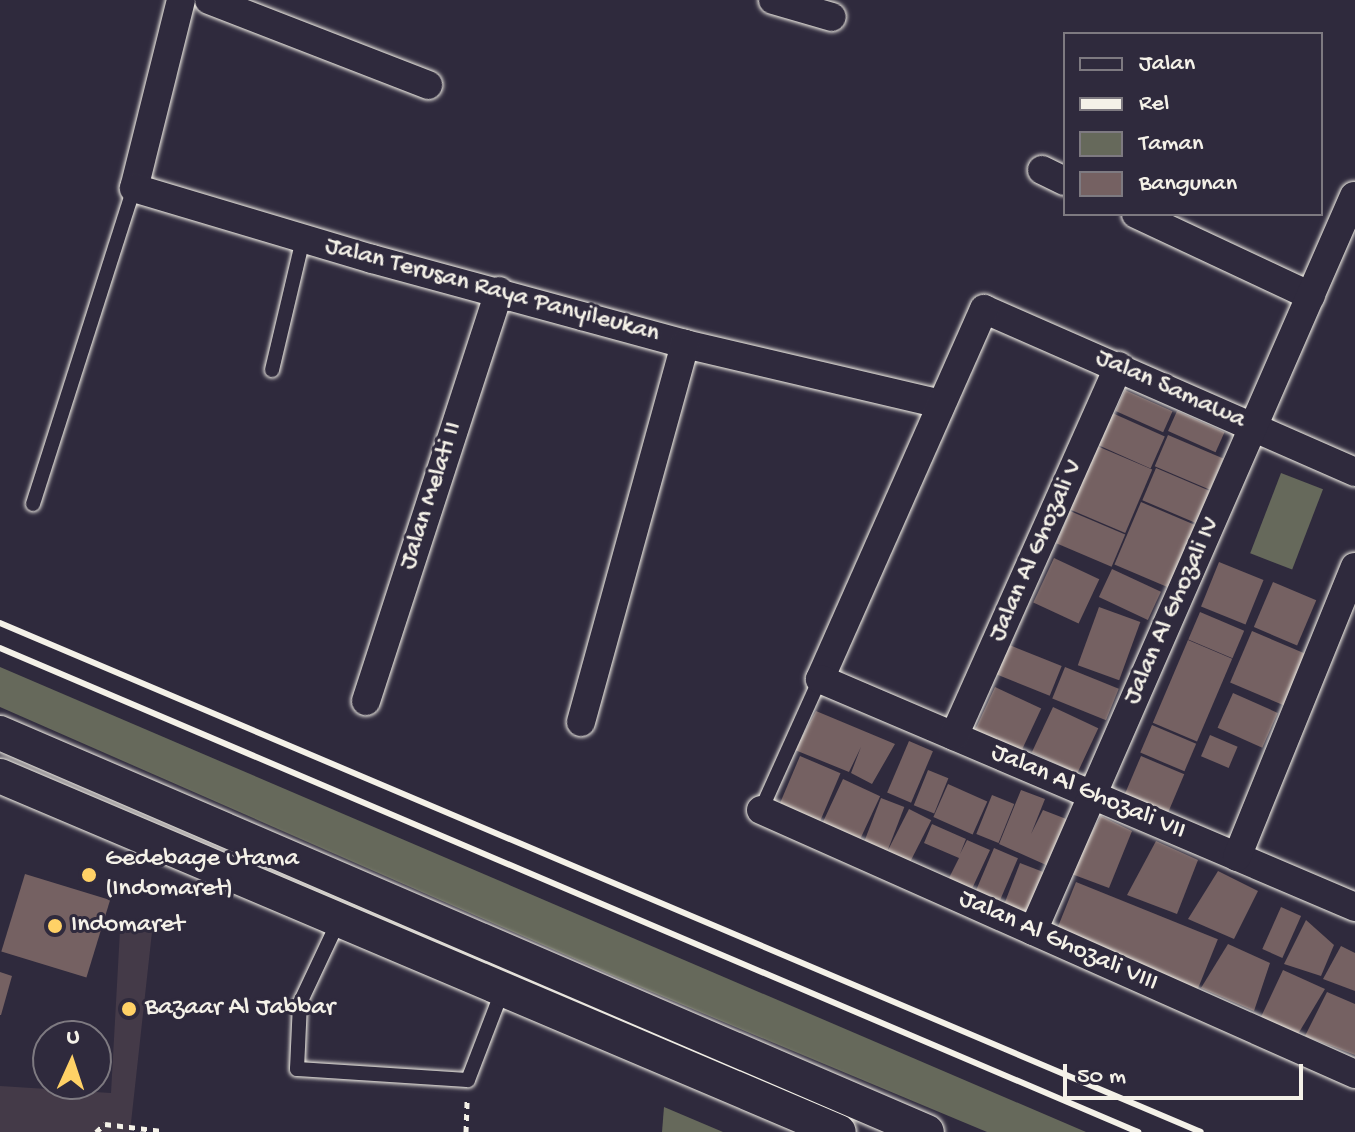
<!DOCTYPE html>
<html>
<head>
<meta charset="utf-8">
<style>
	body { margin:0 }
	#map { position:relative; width:1355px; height:1132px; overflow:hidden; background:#2f2a3d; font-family:"Gochi Hand",sans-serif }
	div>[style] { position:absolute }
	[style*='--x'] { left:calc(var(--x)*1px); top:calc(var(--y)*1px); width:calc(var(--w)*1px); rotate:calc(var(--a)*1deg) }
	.built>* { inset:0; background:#443a48 }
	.green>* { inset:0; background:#66695b; transform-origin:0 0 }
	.building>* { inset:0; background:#756162; transform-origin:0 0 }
	.path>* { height:5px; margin-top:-2.5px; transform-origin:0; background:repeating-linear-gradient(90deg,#f4f1e8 0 6px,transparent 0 12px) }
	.roads { filter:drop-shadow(0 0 2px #f4f1e8) drop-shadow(0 0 2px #f4f1e8) }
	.service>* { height:14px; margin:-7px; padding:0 7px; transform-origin:7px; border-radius:7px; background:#2f2a3d }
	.minor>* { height:28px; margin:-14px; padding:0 14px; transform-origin:14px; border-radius:14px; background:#2f2a3d }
	.tertiary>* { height:34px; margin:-17px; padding:0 17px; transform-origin:17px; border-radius:17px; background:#2f2a3d }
	.rail>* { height:6px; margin:-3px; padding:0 3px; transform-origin:3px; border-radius:3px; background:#f4f1e8 }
	.dots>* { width:22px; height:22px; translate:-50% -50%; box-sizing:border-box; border:4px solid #2f2a3d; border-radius:50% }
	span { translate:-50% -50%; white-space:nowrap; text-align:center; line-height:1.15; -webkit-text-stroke:6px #2f2a3d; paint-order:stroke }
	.street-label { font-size:26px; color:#f4f1e8 }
	.poi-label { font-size:26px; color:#f4f1e8 }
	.left { translate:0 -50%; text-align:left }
	.legend { position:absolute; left:1063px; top:32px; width:260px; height:184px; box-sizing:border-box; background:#2f2a3d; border:2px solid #7e7a81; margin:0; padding:10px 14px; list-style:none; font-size:24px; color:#f4f1e8 }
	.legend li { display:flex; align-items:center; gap:16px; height:40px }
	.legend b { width:40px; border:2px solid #7e7a81 }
	.north { position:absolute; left:32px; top:1020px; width:80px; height:80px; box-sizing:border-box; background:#2f2a3d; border:2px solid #7e7a81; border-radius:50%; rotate:3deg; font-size:22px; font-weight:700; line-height:32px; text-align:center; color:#f4f1e8 }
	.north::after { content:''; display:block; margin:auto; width:28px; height:36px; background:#ffd166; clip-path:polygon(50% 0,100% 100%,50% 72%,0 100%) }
	.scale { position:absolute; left:1063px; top:1064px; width:240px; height:36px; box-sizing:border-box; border:4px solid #f4f1e8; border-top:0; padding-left:10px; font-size:24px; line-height:28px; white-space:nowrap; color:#f4f1e8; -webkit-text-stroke:6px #2f2a3d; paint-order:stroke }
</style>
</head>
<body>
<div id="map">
	<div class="built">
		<div style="clip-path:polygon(120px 930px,152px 932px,130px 1132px,0 1132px,0 1086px,111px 1093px)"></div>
	</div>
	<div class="green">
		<div style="left:1281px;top:473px;width:45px;height:86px;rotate:21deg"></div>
		<div style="clip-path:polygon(0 667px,1086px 1132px,987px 1132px,611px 975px,0 707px)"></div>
		<div style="clip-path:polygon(664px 1107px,723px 1132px,662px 1132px)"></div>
	</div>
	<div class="building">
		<div style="left:1125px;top:390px;width:52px;height:23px;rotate:24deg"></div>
		<div style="left:1177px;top:411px;width:52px;height:22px;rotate:24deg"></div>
		<div style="left:1110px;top:412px;width:60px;height:35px;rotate:24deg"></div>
		<div style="left:1168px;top:435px;width:60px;height:34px;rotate:23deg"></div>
		<div style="left:1097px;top:446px;width:60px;height:69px;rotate:23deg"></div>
		<div style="left:1156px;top:468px;width:60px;height:35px;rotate:23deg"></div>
		<div style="left:1141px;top:502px;width:60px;height:68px;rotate:23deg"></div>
		<div style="left:1070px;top:511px;width:60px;height:35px;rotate:23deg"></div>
		<div style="left:1054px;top:558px;width:50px;height:49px;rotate:25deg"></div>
		<div style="left:1219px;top:562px;width:48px;height:48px;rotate:22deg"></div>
		<div style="left:1112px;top:569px;width:54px;height:31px;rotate:25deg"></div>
		<div style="left:1273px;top:582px;width:47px;height:49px;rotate:23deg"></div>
		<div style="left:1099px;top:607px;width:44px;height:62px;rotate:20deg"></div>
		<div style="left:1200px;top:612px;width:48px;height:30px;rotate:23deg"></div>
		<div style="left:1252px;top:631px;width:60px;height:56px;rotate:23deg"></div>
		<div style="left:1188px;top:640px;width:48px;height:90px;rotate:23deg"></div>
		<div style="left:1007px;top:644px;width:59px;height:32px;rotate:22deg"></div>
		<div style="left:1065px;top:667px;width:58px;height:34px;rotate:22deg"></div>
		<div style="left:995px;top:687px;width:51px;height:48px;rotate:25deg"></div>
		<div style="left:1233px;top:693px;width:49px;height:38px;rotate:24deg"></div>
		<div style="left:1053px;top:707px;width:50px;height:50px;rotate:25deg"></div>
		<div style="clip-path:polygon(816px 711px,895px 744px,872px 784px,851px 773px,861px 747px,849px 772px,795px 750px)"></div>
		<div style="left:1152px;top:725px;width:48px;height:30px;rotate:23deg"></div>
		<div style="left:1210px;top:735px;width:30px;height:23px;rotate:23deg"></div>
		<div style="left:909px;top:741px;width:26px;height:56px;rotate:23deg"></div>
		<div style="left:800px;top:756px;width:44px;height:61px;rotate:23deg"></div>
		<div style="left:1141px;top:756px;width:47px;height:50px;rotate:23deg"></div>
		<div style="left:928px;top:770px;width:22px;height:38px;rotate:22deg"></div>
		<div style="left:843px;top:779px;width:41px;height:48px;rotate:25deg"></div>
		<div style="left:948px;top:784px;width:43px;height:36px;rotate:24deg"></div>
		<div style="clip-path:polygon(1021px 790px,1045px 799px,1031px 834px,1043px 810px,1074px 822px,1055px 869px,999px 844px)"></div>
		<div style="left:992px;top:795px;width:24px;height:42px;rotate:22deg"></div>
		<div style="left:881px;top:798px;width:25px;height:51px;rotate:21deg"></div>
		<div style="left:909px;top:809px;width:25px;height:50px;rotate:27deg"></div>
		<div style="clip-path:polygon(1101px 816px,1132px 831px,1109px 888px,1069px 873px)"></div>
		<div style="clip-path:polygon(932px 824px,966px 839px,960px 854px,967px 840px,990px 850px,970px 893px,947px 882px,959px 858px,924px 843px)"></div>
		<div style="clip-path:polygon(1156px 841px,1198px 860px,1177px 914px,1127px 895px)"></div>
		<div style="left:994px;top:848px;width:26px;height:51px;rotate:23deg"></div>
		<div style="left:1020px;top:863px;width:36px;height:46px;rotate:21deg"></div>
		<div style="clip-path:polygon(1218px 871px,1258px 891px,1234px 939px,1188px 919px)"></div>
		<div style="left:25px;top:874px;width:89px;height:81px;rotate:17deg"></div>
		<div style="left:1076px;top:882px;width:153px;height:56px;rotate:22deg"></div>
		<div style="left:1281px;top:907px;width:22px;height:46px;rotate:24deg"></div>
		<div style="clip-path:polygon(1306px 920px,1334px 945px,1321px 976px,1284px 964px)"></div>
		<div style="clip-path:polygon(1228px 944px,1270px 963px,1254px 1011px,1201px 988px)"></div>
		<div style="clip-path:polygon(1341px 946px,1355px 953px,1355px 991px,1323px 979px)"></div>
		<div style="clip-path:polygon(1283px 970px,1325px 989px,1298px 1034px,1260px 1019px)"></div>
		<div style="clip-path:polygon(0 972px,12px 976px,1px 1015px,0 1015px)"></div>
		<div style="clip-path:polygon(1327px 992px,1355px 1004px,1355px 1055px,1305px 1036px)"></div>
	</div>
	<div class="path">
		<div style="--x:96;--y:1132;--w:12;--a:-42"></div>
		<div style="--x:105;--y:1124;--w:57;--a:7"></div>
		<div style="--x:466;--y:1132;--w:31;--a:-88"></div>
	</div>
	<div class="roads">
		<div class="service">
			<div style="--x:272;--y:370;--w:135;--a:-76.7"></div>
			<div style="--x:33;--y:504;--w:332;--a:-72.3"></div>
			<div style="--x:761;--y:810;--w:144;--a:-65.8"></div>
			<div style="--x:339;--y:920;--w:92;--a:115.2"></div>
			<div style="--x:300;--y:1003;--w:66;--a:92.6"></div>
			<div style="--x:297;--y:1069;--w:171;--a:3.7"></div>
			<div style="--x:468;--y:1080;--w:97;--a:-69"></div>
		</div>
		<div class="minor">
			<div style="--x:181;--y:0;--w:194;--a:104"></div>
			<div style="--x:134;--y:188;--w:248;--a:16.6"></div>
			<div style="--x:372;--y:259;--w:324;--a:15.2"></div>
			<div style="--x:685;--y:344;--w:263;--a:13.2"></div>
			<div style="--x:209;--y:0;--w:235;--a:21.2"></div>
			<div style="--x:773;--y:0;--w:61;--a:16.1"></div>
			<div style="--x:1042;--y:170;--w:25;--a:26"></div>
			<div style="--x:1136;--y:214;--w:193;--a:25.1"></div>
			<div style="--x:1355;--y:472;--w:405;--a:-156.3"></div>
			<div style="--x:984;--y:309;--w:405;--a:113.9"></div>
			<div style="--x:820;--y:679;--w:582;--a:23.08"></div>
			<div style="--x:366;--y:701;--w:431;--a:-72"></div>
			<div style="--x:581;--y:722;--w:392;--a:-74.6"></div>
			<div style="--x:954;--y:736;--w:405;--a:-66"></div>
			<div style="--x:761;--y:810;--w:650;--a:23.96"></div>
			<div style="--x:1237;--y:857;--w:313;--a:-67.9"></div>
			<div style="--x:1033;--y:931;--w:802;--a:-66.41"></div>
		</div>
		<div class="tertiary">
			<div style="--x:0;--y:733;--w:1009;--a:23.29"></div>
			<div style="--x:0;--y:776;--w:911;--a:22.99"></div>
		</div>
	</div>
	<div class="rail">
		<div style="--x:0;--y:623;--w:1304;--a:22.97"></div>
		<div style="--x:0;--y:648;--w:1237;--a:23.04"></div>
	</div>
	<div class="dots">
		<div style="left:89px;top:875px;background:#ffd166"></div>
		<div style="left:55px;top:926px;background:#ffd166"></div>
		<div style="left:129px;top:1009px;background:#ffd166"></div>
	</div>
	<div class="street-label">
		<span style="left:492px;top:291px;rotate:15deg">Jalan Terusan Raya Panyileukan</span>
		<span style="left:1170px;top:390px;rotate:24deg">Jalan Samawa</span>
		<span style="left:432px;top:496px;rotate:-72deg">Jalan Melati II</span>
		<span style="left:1037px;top:551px;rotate:-66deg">Jalan Al Ghozali V</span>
		<span style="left:1173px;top:611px;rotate:-66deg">Jalan Al Ghozali IV</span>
		<span style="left:1088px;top:793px;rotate:23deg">Jalan Al Ghozali VII</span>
		<span style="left:1058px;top:942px;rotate:24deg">Jalan Al Ghozali VIII</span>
	</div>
	<div class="poi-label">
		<span class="left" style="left:105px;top:875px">Gedebage Utama<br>(Indomaret)</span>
		<span class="left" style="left:71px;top:926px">Indomaret</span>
		<span class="left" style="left:145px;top:1009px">Bazaar Al Jabbar</span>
	</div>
	<ul class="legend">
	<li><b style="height:10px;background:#2f2a3d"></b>Jalan</li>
	<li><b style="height:10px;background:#f4f1e8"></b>Rel</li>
	<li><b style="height:22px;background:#66695b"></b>Taman</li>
	<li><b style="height:22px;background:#756162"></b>Bangunan</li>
	</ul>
	<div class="north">U</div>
	<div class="scale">50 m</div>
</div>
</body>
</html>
